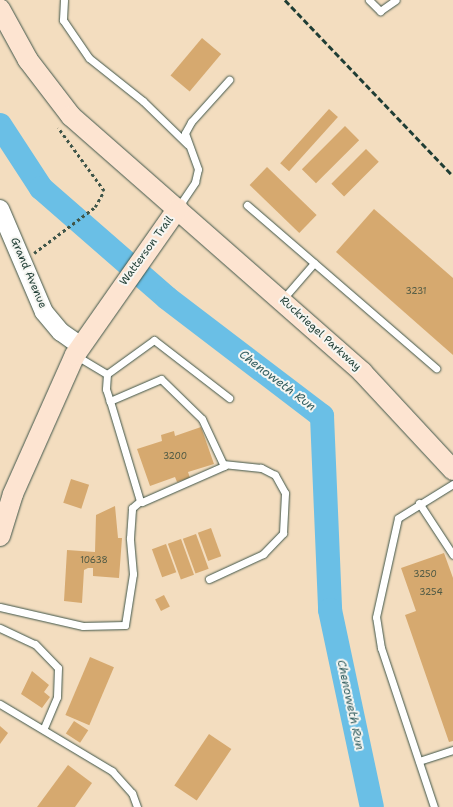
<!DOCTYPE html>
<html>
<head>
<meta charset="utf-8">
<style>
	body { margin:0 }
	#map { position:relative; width:453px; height:807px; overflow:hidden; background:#f3ddbf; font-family:"Shantell Sans",sans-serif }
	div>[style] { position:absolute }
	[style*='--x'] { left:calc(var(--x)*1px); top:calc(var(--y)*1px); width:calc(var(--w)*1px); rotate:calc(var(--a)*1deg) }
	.river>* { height:24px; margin:-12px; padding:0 12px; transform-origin:12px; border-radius:12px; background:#6abfe6 }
	.building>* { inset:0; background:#d6a96f; transform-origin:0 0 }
	.path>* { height:2.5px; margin-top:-1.25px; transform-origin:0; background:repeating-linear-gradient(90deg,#3f5549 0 3px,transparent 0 6px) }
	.roads { filter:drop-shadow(0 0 1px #3f5549) drop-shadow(0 0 1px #3f5549) }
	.service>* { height:7px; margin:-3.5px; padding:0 3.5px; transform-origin:3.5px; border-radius:3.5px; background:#fff }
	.tertiary>* { height:18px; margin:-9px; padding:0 9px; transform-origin:9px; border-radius:9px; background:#fff }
	.secondary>* { height:20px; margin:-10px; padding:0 10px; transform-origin:10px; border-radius:10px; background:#fde4d1 }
	.rail>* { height:3px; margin-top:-1.5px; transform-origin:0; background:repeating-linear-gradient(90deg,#1f3d34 0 6px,transparent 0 9px) }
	span { translate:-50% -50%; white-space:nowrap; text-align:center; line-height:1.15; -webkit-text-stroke:4px #f6f6f2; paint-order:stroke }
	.number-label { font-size:9px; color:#4d5843 }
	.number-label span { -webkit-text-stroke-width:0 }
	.street-label { font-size:11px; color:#1f3d34 }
	.water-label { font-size:12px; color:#325e60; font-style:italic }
</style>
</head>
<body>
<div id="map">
	<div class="river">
		<div style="--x:0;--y:125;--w:75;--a:56.9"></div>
		<div style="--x:41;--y:188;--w:167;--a:41.1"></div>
		<div style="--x:167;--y:298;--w:195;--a:37.3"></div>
		<div style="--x:322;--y:416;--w:194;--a:87.6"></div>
		<div style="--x:330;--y:610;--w:201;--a:78"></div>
	</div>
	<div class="building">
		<div style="left:202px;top:38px;width:25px;height:49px;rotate:40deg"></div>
		<div style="left:329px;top:109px;width:12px;height:73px;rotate:42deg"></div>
		<div style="left:345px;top:126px;width:20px;height:61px;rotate:45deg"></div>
		<div style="left:366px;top:149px;width:18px;height:49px;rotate:45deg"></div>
		<div style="left:267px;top:167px;width:69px;height:25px;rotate:44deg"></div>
		<div style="clip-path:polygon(374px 209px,453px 278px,453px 355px,336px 252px)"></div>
		<div style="clip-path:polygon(201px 427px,214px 464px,188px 472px,190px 478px,177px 482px,175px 477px,150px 486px,137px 449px,162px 441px,161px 435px,174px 431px,175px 436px)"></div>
		<div style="left:71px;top:479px;width:19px;height:25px;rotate:18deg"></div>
		<div style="clip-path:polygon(115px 506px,118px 538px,122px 538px,119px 578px,93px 576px,93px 568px,88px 568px,84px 570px,82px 603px,64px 601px,67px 550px,95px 552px,96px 515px)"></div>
		<div style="left:211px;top:528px;width:30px;height:14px;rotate:70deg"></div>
		<div style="left:196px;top:534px;width:37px;height:14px;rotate:70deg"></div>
		<div style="left:181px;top:539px;width:38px;height:14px;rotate:70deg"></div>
		<div style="left:166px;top:544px;width:30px;height:15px;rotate:70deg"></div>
		<div style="clip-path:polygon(444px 553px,453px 578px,453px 741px,449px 742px,405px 615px,416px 611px,401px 568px)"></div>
		<div style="left:164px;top:595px;width:13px;height:10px;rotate:63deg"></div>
		<div style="left:90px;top:657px;width:26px;height:63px;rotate:23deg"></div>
		<div style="clip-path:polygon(32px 671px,49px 685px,44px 692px,50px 697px,42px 708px,21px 694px)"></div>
		<div style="left:74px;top:721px;width:17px;height:15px;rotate:33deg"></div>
		<div style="clip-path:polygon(0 726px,8px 733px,0 744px)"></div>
		<div style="left:209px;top:734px;width:27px;height:62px;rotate:34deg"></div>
		<div style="clip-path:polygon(68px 765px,92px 783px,75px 807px,37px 807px)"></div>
	</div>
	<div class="path">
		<div style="--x:34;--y:253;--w:76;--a:-37"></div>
		<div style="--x:95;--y:207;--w:18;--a:-61"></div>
		<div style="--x:104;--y:191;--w:78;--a:-126.1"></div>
	</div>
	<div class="roads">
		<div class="service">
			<div style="--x:64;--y:0;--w:20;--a:93"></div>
			<div style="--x:63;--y:20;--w:46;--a:55.6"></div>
			<div style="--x:89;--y:58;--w:69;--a:38.5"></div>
			<div style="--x:143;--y:101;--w:62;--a:44.3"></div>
			<div style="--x:369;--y:0;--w:16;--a:45"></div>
			<div style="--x:380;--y:11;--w:19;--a:-35"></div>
			<div style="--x:247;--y:205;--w:250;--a:40.8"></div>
			<div style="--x:179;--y:206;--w:29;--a:-56"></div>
			<div style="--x:195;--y:182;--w:13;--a:-77"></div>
			<div style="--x:198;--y:169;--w:38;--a:-110"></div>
			<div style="--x:185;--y:133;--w:13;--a:-61"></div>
			<div style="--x:191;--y:122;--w:57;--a:-47.9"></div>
			<div style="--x:282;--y:300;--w:49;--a:-49.1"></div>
			<div style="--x:75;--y:355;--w:37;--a:31"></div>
			<div style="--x:107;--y:374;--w:58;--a:-35.9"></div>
			<div style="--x:154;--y:340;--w:95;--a:37.7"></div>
			<div style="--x:107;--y:374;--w:15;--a:94"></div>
			<div style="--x:106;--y:389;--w:13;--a:72"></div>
			<div style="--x:110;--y:401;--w:104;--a:73.3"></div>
			<div style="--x:140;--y:501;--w:2;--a:27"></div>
			<div style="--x:142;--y:502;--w:90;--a:-23.7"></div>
			<div style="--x:224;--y:466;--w:52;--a:-115.1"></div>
			<div style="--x:202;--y:419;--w:57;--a:-135.7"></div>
			<div style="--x:161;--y:379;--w:56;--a:156.7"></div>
			<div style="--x:419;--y:503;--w:62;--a:56.8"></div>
			<div style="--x:209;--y:579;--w:60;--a:-24.8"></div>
			<div style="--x:263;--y:554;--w:29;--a:-46"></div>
			<div style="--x:283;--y:533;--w:40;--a:-87.1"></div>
			<div style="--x:285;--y:493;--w:21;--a:-119"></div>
			<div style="--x:275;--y:475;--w:16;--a:-153"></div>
			<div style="--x:261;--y:468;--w:36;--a:-174"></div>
			<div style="--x:0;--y:607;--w:85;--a:12.9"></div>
			<div style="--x:83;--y:626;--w:42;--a:-1.4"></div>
			<div style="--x:125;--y:625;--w:52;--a:-81.1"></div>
			<div style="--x:133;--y:574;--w:36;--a:-95"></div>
			<div style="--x:130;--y:538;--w:30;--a:-86"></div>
			<div style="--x:132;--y:508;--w:11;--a:-41"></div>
			<div style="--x:0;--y:628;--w:38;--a:25"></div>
			<div style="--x:35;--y:644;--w:33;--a:46"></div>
			<div style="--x:58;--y:668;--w:29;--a:92"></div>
			<div style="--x:57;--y:697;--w:34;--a:113"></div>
			<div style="--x:0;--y:704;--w:131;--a:30.9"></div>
			<div style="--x:112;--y:771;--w:30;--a:48"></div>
			<div style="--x:132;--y:793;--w:15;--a:70"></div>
			<div style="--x:419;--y:761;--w:36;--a:-18"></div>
			<div style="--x:434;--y:807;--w:168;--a:-108.4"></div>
			<div style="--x:381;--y:648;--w:31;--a:-99"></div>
			<div style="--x:376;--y:617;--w:101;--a:-77.5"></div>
			<div style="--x:398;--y:518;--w:65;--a:-31.7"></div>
		</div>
		<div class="tertiary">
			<div style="--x:0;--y:209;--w:112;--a:66.9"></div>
			<div style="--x:44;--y:312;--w:26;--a:50"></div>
			<div style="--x:61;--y:332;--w:24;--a:35"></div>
		</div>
		<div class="secondary">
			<div style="--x:0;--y:9;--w:58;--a:61.2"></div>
			<div style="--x:28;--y:60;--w:71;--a:52.5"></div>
			<div style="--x:71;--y:116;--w:388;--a:41.3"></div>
			<div style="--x:362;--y:372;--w:134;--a:47.1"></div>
			<div style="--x:0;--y:536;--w:44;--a:-72.8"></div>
			<div style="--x:13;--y:494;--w:152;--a:-66"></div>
			<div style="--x:75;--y:355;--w:179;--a:-55"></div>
		</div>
	</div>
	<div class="rail">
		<div style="--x:285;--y:0;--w:243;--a:46.3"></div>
	</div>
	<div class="number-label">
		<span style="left:416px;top:291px">3231</span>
		<span style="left:175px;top:456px">3200</span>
		<span style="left:94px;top:560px">10638</span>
		<span style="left:425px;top:574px">3250</span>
		<span style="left:431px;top:592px">3254</span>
	</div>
	<div class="street-label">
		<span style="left:147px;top:251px;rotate:-54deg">Watterson Trail</span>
		<span style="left:28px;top:273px;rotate:67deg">Grand Avenue</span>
		<span style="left:320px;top:334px;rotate:42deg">Ruckriegel Parkway</span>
	</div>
	<div class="water-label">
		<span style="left:277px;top:381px;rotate:37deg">Chenoweth Run</span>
		<span style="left:350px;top:705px;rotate:78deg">Chenoweth Run</span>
	</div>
</div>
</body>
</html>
